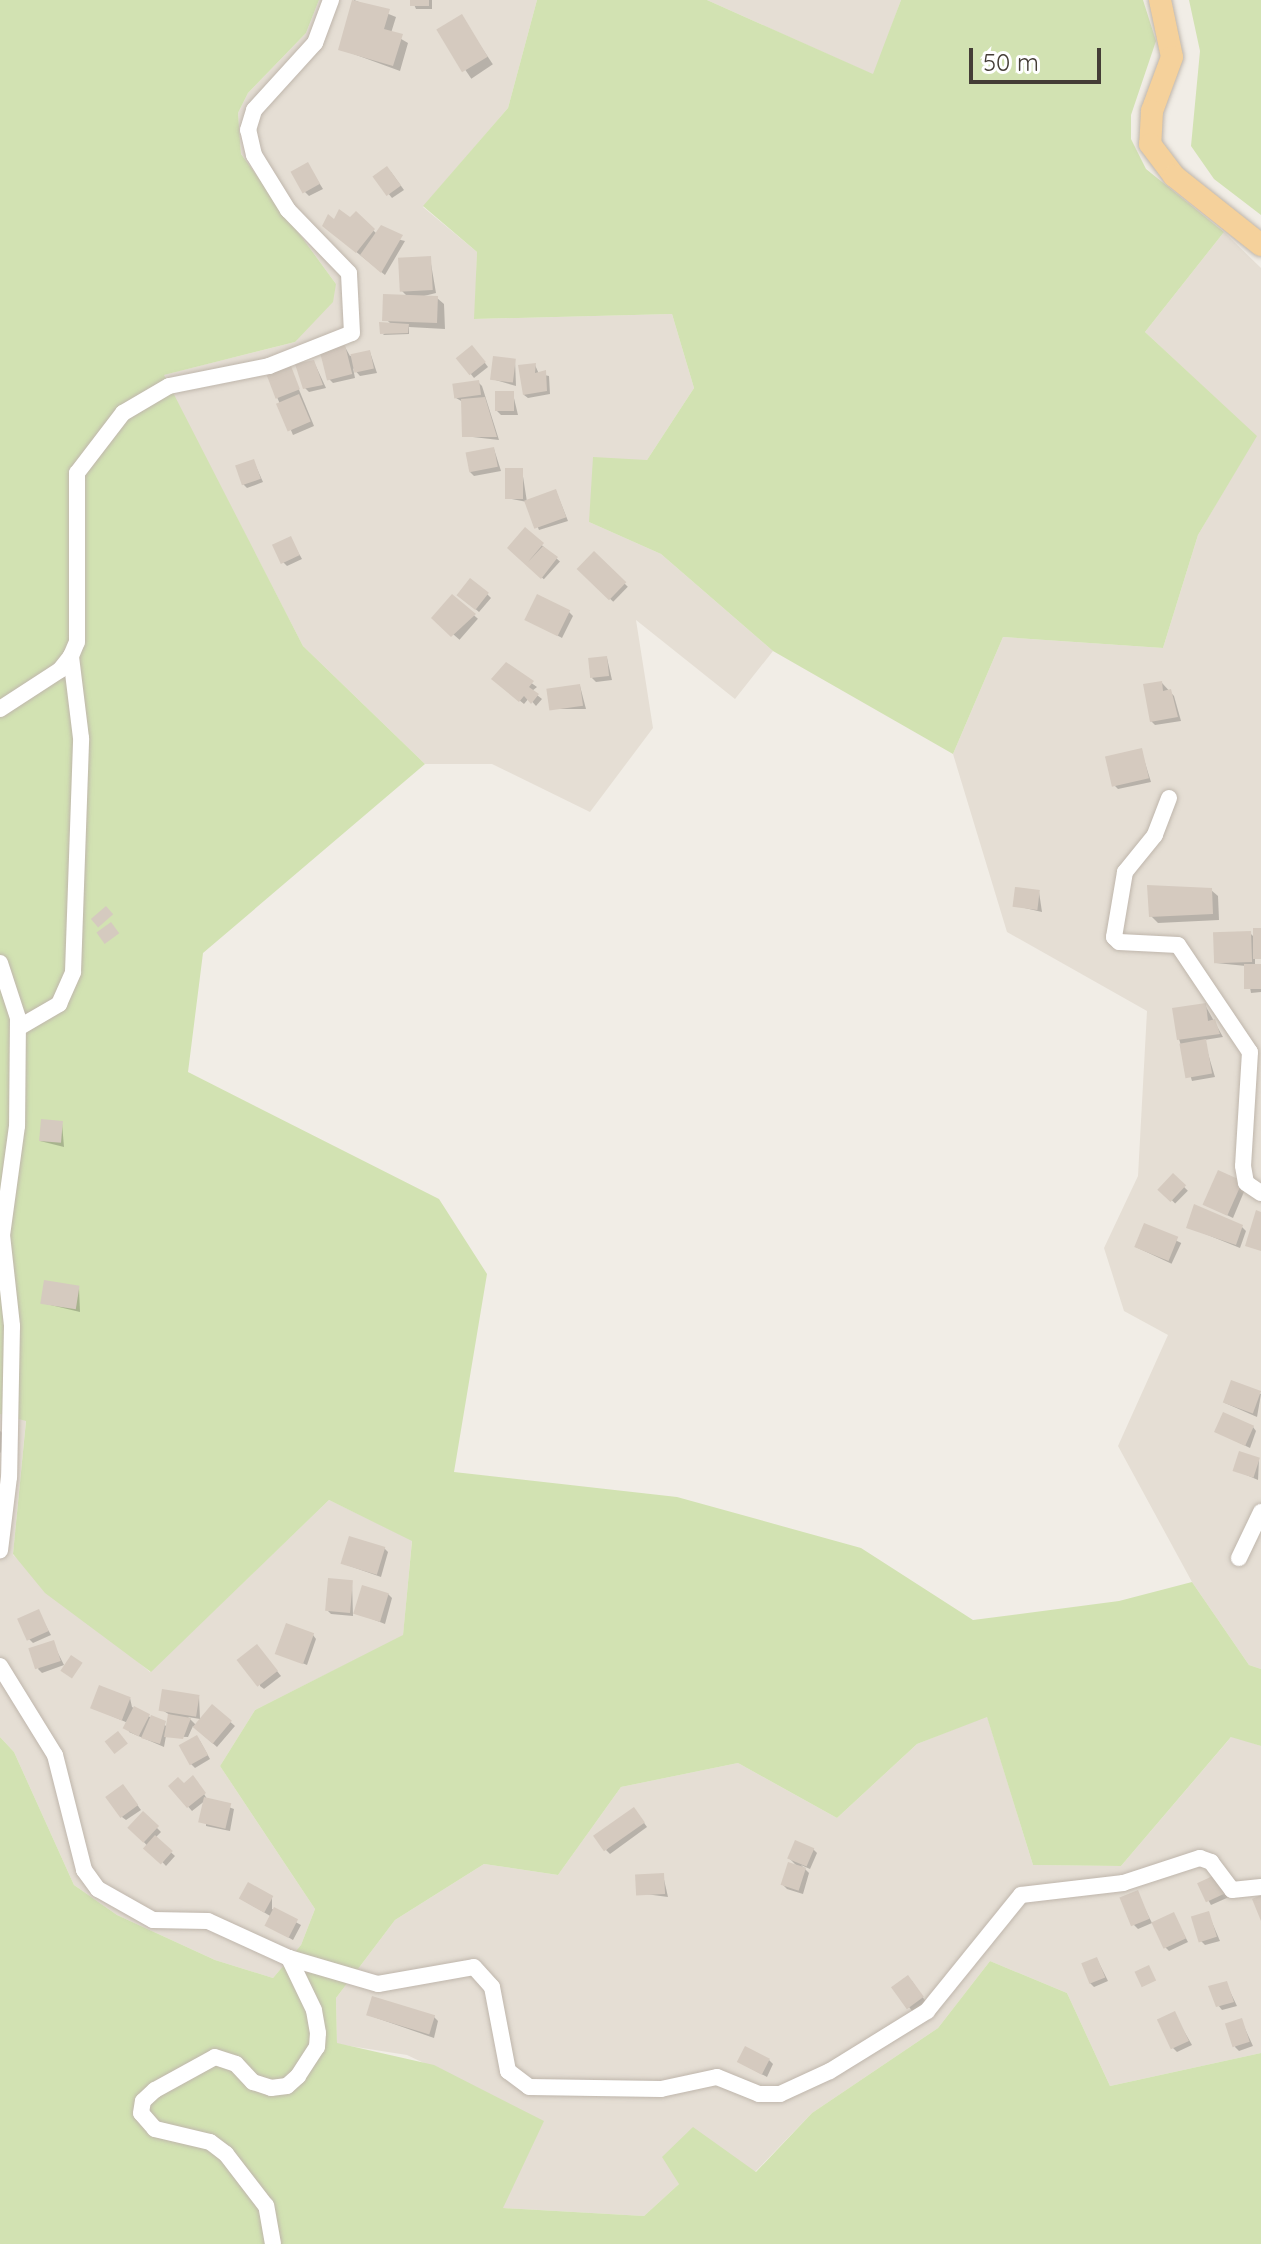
<!DOCTYPE html>
<html>
<head>
<meta charset="utf-8">
<style>
	body { margin:0 }
	#map { position:relative; width:1261px; height:2244px; overflow:hidden; background:#f1ede6; font-family:Quicksand,sans-serif }
	div>[style] { position:absolute }
	[style*='--x'] { left:calc(var(--x)*1px); top:calc(var(--y)*1px); width:calc(var(--w)*1px); rotate:calc(var(--a)*1deg) }
	.residential>* { inset:0; background:#e5ded4 }
	.green>* { inset:0; background:#d2e2b2 }
	.shadow>* { inset:0; background:#0003; transform-origin:0 0 }
	.building>* { inset:0; background:#d5cabf; transform-origin:0 0 }
	.roads { filter:drop-shadow(0 0 2px #bfb6ac) drop-shadow(0 0 2px #bfb6ac) }
	.minor>* { height:16px; margin:-8px; padding:0 8px; transform-origin:8px; border-radius:8px; background:#fff }
	.major>* { height:22px; margin:-11px; padding:0 11px; transform-origin:11px; border-radius:11px; background:#f5d19b }
	span { translate:-50% -50%; white-space:nowrap; text-align:center; line-height:1.15; -webkit-text-stroke:6px #fff; paint-order:stroke }
	.scale { position:absolute; left:969px; top:48px; width:132px; height:36px; box-sizing:border-box; border:4px solid #443d36; border-top:0; padding-left:10px; font-size:24px; line-height:28px; white-space:nowrap; color:#443d36; -webkit-text-stroke:6px #fff; paint-order:stroke }
</style>
</head>
<body>
<div id="map">
	<div class="residential">
		<div style="clip-path:polygon(319px 0,537px 0,508px 108px,423px 207px,477px 252px,475px 319px,672px 314px,694px 388px,647px 460px,589px 522px,661px 554px,773px 651px,735px 699px,636px 620px,653px 728px,590px 812px,492px 764px,425px 764px,303px 646px,163px 375px,295px 342px,336px 284px,241px 154px,238px 113px,248px 93px,306px 33px)"></div>
		<div style="clip-path:polygon(707px 0,901px 0,874px 75px)"></div>
		<div style="clip-path:polygon(1224px 232px,1261px 268px,1261px 1669px,1249px 1665px,1192px 1582px,1118px 1446px,1168px 1335px,1124px 1311px,1104px 1248px,1138px 1176px,1147px 1011px,1007px 932px,953px 754px,1003px 637px,1163px 648px,1198px 535px,1256px 436px,1145px 332px)"></div>
		<div style="clip-path:polygon(0 1414px,26px 1420px,13px 1555px,150px 1672px,329px 1500px,412px 1540px,403px 1636px,255px 1710px,220px 1766px,315px 1909px,301px 1945px,273px 1978px,215px 1960px,117px 1915px,74px 1885px,14px 1752px,0 1737px)"></div>
		<div style="clip-path:polygon(987px 1716px,1033px 1865px,1121px 1866px,1232px 1736px,1261px 1746px,1261px 2053px,1110px 2086px,1067px 1993px,990px 1961px,938px 2028px,812px 2113px,755px 2172px,693px 2128px,679px 2184px,644px 2216px,502px 2208px,466px 2083px,407px 2055px,337px 2044px,336px 1998px,395px 1920px,484px 1864px,558px 1875px,621px 1787px,738px 1763px,837px 1818px,917px 1744px)"></div>
	</div>
	<div class="green">
		<div style="clip-path:polygon(0 0,319px 0,306px 33px,248px 93px,238px 113px,241px 154px,336px 284px,333px 302px,295px 342px,164px 375px,303px 646px,425px 764px,203px 953px,188px 1072px,439px 1199px,487px 1274px,454px 1472px,677px 1497px,861px 1548px,973px 1620px,1119px 1601px,1192px 1582px,1249px 1665px,1261px 1669px,1261px 1746px,1231px 1737px,1121px 1866px,1033px 1865px,987px 1717px,917px 1744px,837px 1818px,738px 1763px,621px 1787px,558px 1875px,484px 1864px,395px 1920px,336px 1998px,337px 2043px,434px 2065px,544px 2121px,503px 2208px,644px 2216px,679px 2184px,662px 2157px,693px 2127px,756px 2172px,812px 2113px,938px 2028px,990px 1961px,1067px 1993px,1110px 2086px,1261px 2053px,1261px 2244px,0 2244px,0 1737px,14px 1752px,74px 1885px,117px 1915px,215px 1960px,273px 1978px,301px 1945px,315px 1909px,220px 1766px,255px 1710px,403px 1635px,412px 1541px,329px 1500px,151px 1672px,45px 1593px,13px 1554px,26px 1421px,0 1414px)"></div>
		<div style="clip-path:polygon(537px 0,707px 0,873px 74px,901px 0,1143px 0,1156px 41px,1131px 115px,1131px 139px,1146px 169px,1224px 232px,1145px 332px,1257px 436px,1198px 535px,1163px 648px,1003px 637px,953px 754px,773px 651px,661px 554px,589px 522px,593px 457px,647px 460px,694px 388px,672px 314px,474px 319px,477px 252px,423px 206px,508px 108px)"></div>
		<div style="clip-path:polygon(1189px 0,1261px 0,1261px 215px,1214px 179px,1191px 146px,1200px 51px)"></div>
	</div>
	<div class="shadow">
		<div style="clip-path:polygon(354px 0,396px 17px,391px 33px,408px 43px,400px 71px,340px 49px)"></div>
		<div style="clip-path:polygon(412px 0,432px 0,432px 9px,416px 9px)"></div>
		<div style="left:461px;top:17px;width:57px;height:26px;rotate:56deg"></div>
		<div style="clip-path:polygon(308px 165px,323px 189px,309px 196px,305px 192px)"></div>
		<div style="clip-path:polygon(391px 172px,404px 190px,392px 198px,375px 177px)"></div>
		<div style="clip-path:polygon(356px 214px,377px 234px,405px 241px,385px 275px,329px 230px)"></div>
		<div style="clip-path:polygon(430px 258px,436px 293px,420px 297px,437px 298px,444px 304px,445px 329px,409px 327px,409px 334px,383px 335px,392px 325px,387px 320px,408px 297px,401px 290px)"></div>
		<div style="clip-path:polygon(345px 347px,350px 356px,370px 352px,377px 373px,360px 376px,353px 368px,355px 378px,333px 383px,329px 379px)"></div>
		<div style="clip-path:polygon(476px 351px,488px 367px,474px 378px,458px 358px)"></div>
		<div style="clip-path:polygon(515px 360px,516px 386px,492px 379px)"></div>
		<div style="clip-path:polygon(314px 362px,326px 388px,309px 392px,305px 388px)"></div>
		<div style="clip-path:polygon(535px 365px,539px 374px,549px 376px,550px 394px,528px 398px,524px 395px)"></div>
		<div style="clip-path:polygon(290px 368px,314px 426px,293px 435px,277px 397px)"></div>
		<div style="clip-path:polygon(478px 382px,482px 386px,499px 440px,464px 436px,463px 402px,456px 398px)"></div>
		<div style="clip-path:polygon(513px 394px,518px 415px,501px 415px,497px 411px)"></div>
		<div style="clip-path:polygon(494px 449px,501px 471px,474px 476px,470px 472px)"></div>
		<div style="clip-path:polygon(254px 462px,263px 482px,247px 488px,243px 484px)"></div>
		<div style="clip-path:polygon(522px 470px,527px 502px,556px 491px,568px 521px,539px 530px,527px 502px,507px 498px)"></div>
		<div style="left:525px;top:530px;width:47px;height:24px;rotate:42deg"></div>
		<div style="clip-path:polygon(290px 538px,302px 559px,287px 566px,283px 562px)"></div>
		<div style="left:594px;top:554px;width:47px;height:21px;rotate:44deg"></div>
		<div style="clip-path:polygon(487px 594px,491px 598px,479px 612px,459px 595px)"></div>
		<div style="left:453px;top:597px;width:33px;height:28px;rotate:41deg"></div>
		<div style="clip-path:polygon(569px 612px,573px 616px,562px 638px,527px 619px)"></div>
		<div style="clip-path:polygon(607px 658px,612px 680px,596px 682px,592px 678px)"></div>
		<div style="clip-path:polygon(506px 665px,537px 687px,532px 691px,542px 699px,536px 706px,529px 698px,524px 704px,498px 683px)"></div>
		<div style="clip-path:polygon(1162px 683px,1174px 696px,1181px 721px,1155px 725px,1151px 721px)"></div>
		<div style="clip-path:polygon(580px 686px,586px 709px,550px 709px)"></div>
		<div style="clip-path:polygon(1141px 750px,1151px 782px,1118px 789px,1114px 785px)"></div>
		<div style="clip-path:polygon(1211px 890px,1218px 896px,1219px 920px,1158px 923px,1151px 916px)"></div>
		<div style="clip-path:polygon(1039px 892px,1042px 912px,1016px 906px)"></div>
		<div style="clip-path:polygon(1261px 930px,1261px 957px,1255px 957px,1255px 966px,1261px 966px,1261px 992px,1251px 993px,1246px 966px,1216px 963px,1250px 933px,1255px 938px)"></div>
		<div style="clip-path:polygon(1205px 1005px,1223px 1037px,1204px 1040px,1215px 1077px,1192px 1081px,1179px 1039px)"></div>
		<div style="clip-path:polygon(62px 1123px,64px 1147px,40px 1141px)"></div>
		<div style="left:1173px;top:1176px;width:21px;height:18px;rotate:45deg"></div>
		<div style="clip-path:polygon(1242px 1183px,1246px 1187px,1233px 1218px,1206px 1205px)"></div>
		<div style="left:1145px;top:1226px;width:40px;height:23px;rotate:25deg"></div>
		<div style="clip-path:polygon(1188px 1227px,1242px 1227px,1246px 1231px,1240px 1248px)"></div>
		<div style="clip-path:polygon(79px 1288px,80px 1312px,42px 1303px)"></div>
		<div style="clip-path:polygon(1233px 1382px,1261px 1394px,1257px 1417px,1225px 1403px)"></div>
		<div style="clip-path:polygon(1253px 1427px,1256px 1431px,1250px 1448px,1217px 1432px)"></div>
		<div style="clip-path:polygon(0 1431px,5px 1435px,1px 1453px,0 1452px)"></div>
		<div style="clip-path:polygon(1259px 1459px,1258px 1480px,1235px 1470px)"></div>
		<div style="clip-path:polygon(384px 1548px,388px 1552px,381px 1577px,344px 1564px)"></div>
		<div style="clip-path:polygon(352px 1582px,353px 1616px,331px 1614px,327px 1610px)"></div>
		<div style="clip-path:polygon(388px 1594px,392px 1598px,385px 1624px,357px 1613px)"></div>
		<div style="clip-path:polygon(38px 1612px,51px 1635px,33px 1643px,29px 1639px)"></div>
		<div style="clip-path:polygon(313px 1635px,316px 1639px,307px 1665px,278px 1653px)"></div>
		<div style="clip-path:polygon(53px 1643px,64px 1665px,42px 1673px,38px 1669px)"></div>
		<div style="clip-path:polygon(261px 1651px,281px 1676px,264px 1689px,260px 1686px)"></div>
		<div style="clip-path:polygon(199px 1696px,200px 1719px,188px 1717px,196px 1725px,212px 1706px,235px 1726px,217px 1747px,193px 1726px,188px 1737px,166px 1736px,164px 1747px,129px 1732px,128px 1723px,93px 1708px,130px 1698px,132px 1707px,168px 1727px,170px 1715px,162px 1710px)"></div>
		<div style="clip-path:polygon(200px 1741px,210px 1759px,195px 1768px,191px 1764px)"></div>
		<div style="clip-path:polygon(197px 1782px,207px 1799px,234px 1809px,230px 1831px,206px 1826px,206px 1800px,192px 1811px,170px 1786px)"></div>
		<div style="clip-path:polygon(127px 1791px,141px 1810px,126px 1820px,122px 1817px)"></div>
		<div style="clip-path:polygon(637px 1813px,647px 1827px,610px 1854px,606px 1850px)"></div>
		<div style="clip-path:polygon(143px 1814px,161px 1832px,155px 1838px,175px 1856px,166px 1866px,130px 1827px)"></div>
		<div style="clip-path:polygon(813px 1849px,817px 1853px,810px 1869px,801px 1865px,809px 1873px,803px 1894px,787px 1889px,783px 1885px,798px 1867px,789px 1858px)"></div>
		<div style="clip-path:polygon(663px 1875px,668px 1897px,638px 1893px)"></div>
		<div style="clip-path:polygon(1221px 1880px,1229px 1897px,1211px 1905px,1199px 1884px)"></div>
		<div style="clip-path:polygon(1137px 1893px,1152px 1923px,1138px 1929px,1134px 1925px)"></div>
		<div style="clip-path:polygon(272px 1898px,272px 1909px,301px 1925px,293px 1940px,267px 1925px,272px 1917px,241px 1899px)"></div>
		<div style="clip-path:polygon(1208px 1913px,1220px 1941px,1205px 1945px,1201px 1941px)"></div>
		<div style="clip-path:polygon(1173px 1914px,1188px 1942px,1169px 1951px,1165px 1947px)"></div>
		<div style="clip-path:polygon(1097px 1959px,1108px 1981px,1094px 1987px,1090px 1983px)"></div>
		<div style="clip-path:polygon(912px 1981px,926px 2002px,913px 2012px,894px 1988px)"></div>
		<div style="clip-path:polygon(1226px 1983px,1237px 2006px,1222px 2010px,1218px 2005px)"></div>
		<div style="clip-path:polygon(1174px 2014px,1192px 2045px,1177px 2052px,1173px 2048px)"></div>
		<div style="clip-path:polygon(371px 2016px,434px 2017px,438px 2021px,434px 2038px)"></div>
		<div style="clip-path:polygon(1241px 2020px,1253px 2046px,1239px 2051px,1235px 2047px)"></div>
		<div style="clip-path:polygon(769px 2060px,773px 2064px,767px 2077px,739px 2062px)"></div>
	</div>
	<div class="building">
		<div style="clip-path:polygon(352px 0,390px 9px,384px 29px,403px 34px,393px 66px,338px 50px)"></div>
		<div style="left:410px;top:0;width:19px;height:6px"></div>
		<div style="left:462px;top:14px;width:50px;height:30px;rotate:59deg"></div>
		<div style="left:308px;top:162px;width:25px;height:20px;rotate:61deg"></div>
		<div style="left:387px;top:166px;width:24px;height:18px;rotate:54deg"></div>
		<div style="clip-path:polygon(339px 209px,350px 217px,356px 211px,375px 229px,356px 253px,322px 226px,328px 214px,334px 219px)"></div>
		<div style="clip-path:polygon(381px 225px,403px 235px,381px 273px,360px 255px)"></div>
		<div style="left:431px;top:256px;width:34px;height:33px;rotate:87deg"></div>
		<div style="left:383px;top:294px;width:55px;height:27px;rotate:2deg"></div>
		<div style="clip-path:polygon(379px 322px,409px 324px,408px 333px,380px 334px)"></div>
		<div style="left:345px;top:345px;width:30px;height:26px;rotate:76deg"></div>
		<div style="left:472px;top:345px;width:22px;height:21px;rotate:51deg"></div>
		<div style="left:370px;top:350px;width:19px;height:20px;rotate:78deg"></div>
		<div style="left:493px;top:356px;width:23px;height:24px;rotate:7deg"></div>
		<div style="clip-path:polygon(314px 360px,323px 385px,303px 389px,295px 364px)"></div>
		<div style="clip-path:polygon(536px 363px,535px 373px,546px 370px,547px 391px,523px 395px,518px 365px)"></div>
		<div style="left:291px;top:366px;width:25px;height:26px;rotate:69deg"></div>
		<div style="left:479px;top:380px;width:15px;height:27px;rotate:82deg"></div>
		<div style="left:514px;top:391px;width:20px;height:19px;rotate:90deg"></div>
		<div style="left:299px;top:394px;width:30px;height:25px;rotate:67deg"></div>
		<div style="clip-path:polygon(485px 397px,497px 437px,462px 437px,461px 399px)"></div>
		<div style="left:494px;top:447px;width:20px;height:29px;rotate:79deg"></div>
		<div style="left:254px;top:459px;width:21px;height:20px;rotate:71deg"></div>
		<div style="left:505px;top:468px;width:18px;height:31px"></div>
		<div style="left:556px;top:489px;width:30px;height:34px;rotate:70deg"></div>
		<div style="clip-path:polygon(525px 527px,544px 543px,528px 562px,543px 546px,558px 557px,541px 579px,507px 548px)"></div>
		<div style="left:291px;top:536px;width:21px;height:21px;rotate:65deg"></div>
		<div style="left:594px;top:551px;width:45px;height:25px;rotate:44deg"></div>
		<div style="left:470px;top:578px;width:24px;height:22px;rotate:38deg"></div>
		<div style="clip-path:polygon(452px 594px,476px 614px,451px 637px,431px 618px)"></div>
		<div style="left:537px;top:594px;width:37px;height:29px;rotate:26deg"></div>
		<div style="left:607px;top:656px;width:20px;height:19px;rotate:84deg"></div>
		<div style="clip-path:polygon(506px 662px,534px 681px,529px 687px,539px 694px,531px 704px,524px 696px,519px 702px,491px 679px)"></div>
		<div style="clip-path:polygon(1162px 681px,1163px 691px,1171px 689px,1178px 717px,1150px 722px,1143px 684px)"></div>
		<div style="left:580px;top:684px;width:22px;height:34px;rotate:82deg"></div>
		<div style="left:1142px;top:748px;width:31px;height:38px;rotate:77deg"></div>
		<div style="clip-path:polygon(1147px 885px,1212px 888px,1213px 914px,1149px 917px)"></div>
		<div style="left:1015px;top:887px;width:25px;height:20px;rotate:7deg"></div>
		<div style="left:106px;top:906px;width:11px;height:20px;rotate:49deg"></div>
		<div style="left:111px;top:922px;width:14px;height:18px;rotate:54deg"></div>
		<div style="left:1253px;top:928px;width:8px;height:31px"></div>
		<div style="left:1251px;top:931px;width:31px;height:38px;rotate:88deg"></div>
		<div style="left:1261px;top:964px;width:25px;height:17px;rotate:90deg"></div>
		<div style="clip-path:polygon(1206px 1003px,1208px 1021px,1215px 1019px,1220px 1034px,1177px 1040px,1172px 1008px)"></div>
		<div style="left:1206px;top:1039px;width:35px;height:27px;rotate:80deg"></div>
		<div style="left:41px;top:1119px;width:22px;height:22px;rotate:5deg"></div>
		<div style="left:1218px;top:1170px;width:27px;height:38px;rotate:24deg"></div>
		<div style="left:1173px;top:1173px;width:18px;height:23px;rotate:43deg"></div>
		<div style="clip-path:polygon(1194px 1204px,1243px 1225px,1236px 1245px,1186px 1228px)"></div>
		<div style="clip-path:polygon(1256px 1210px,1261px 1212px,1261px 1251px,1245px 1246px)"></div>
		<div style="left:1144px;top:1223px;width:37px;height:26px;rotate:22deg"></div>
		<div style="left:44px;top:1280px;width:36px;height:24px;rotate:9deg"></div>
		<div style="left:1231px;top:1380px;width:32px;height:24px;rotate:20deg"></div>
		<div style="left:1223px;top:1412px;width:34px;height:22px;rotate:24deg"></div>
		<div style="left:1239px;top:1451px;width:22px;height:21px;rotate:18deg"></div>
		<div style="left:349px;top:1536px;width:38px;height:29px;rotate:17deg"></div>
		<div style="left:328px;top:1578px;width:25px;height:33px;rotate:5deg"></div>
		<div style="left:362px;top:1585px;width:28px;height:30px;rotate:17deg"></div>
		<div style="left:39px;top:1609px;width:24px;height:24px;rotate:66deg"></div>
		<div style="left:286px;top:1623px;width:30px;height:33px;rotate:20deg"></div>
		<div style="left:54px;top:1640px;width:22px;height:27px;rotate:72deg"></div>
		<div style="left:257px;top:1644px;width:34px;height:26px;rotate:52deg"></div>
		<div style="left:71px;top:1655px;width:14px;height:19px;rotate:34deg"></div>
		<div style="left:99px;top:1685px;width:34px;height:25px;rotate:21deg"></div>
		<div style="left:162px;top:1689px;width:38px;height:22px;rotate:9deg"></div>
		<div style="left:212px;top:1704px;width:26px;height:30px;rotate:40deg"></div>
		<div style="left:134px;top:1706px;width:18px;height:25px;rotate:27deg"></div>
		<div style="clip-path:polygon(168px 1714px,191px 1718px,183px 1739px,164px 1737px)"></div>
		<div style="clip-path:polygon(151px 1715px,166px 1721px,160px 1744px,141px 1738px)"></div>
		<div style="left:118px;top:1731px;width:16px;height:17px;rotate:52deg"></div>
		<div style="left:197px;top:1735px;width:23px;height:21px;rotate:61deg"></div>
		<div style="clip-path:polygon(193px 1775px,206px 1793px,187px 1808px,168px 1786px,178px 1777px,184px 1783px)"></div>
		<div style="left:123px;top:1784px;width:26px;height:22px;rotate:54deg"></div>
		<div style="left:204px;top:1797px;width:28px;height:26px;rotate:13deg"></div>
		<div style="left:634px;top:1807px;width:19px;height:50px;rotate:55deg"></div>
		<div style="left:143px;top:1811px;width:22px;height:23px;rotate:43deg"></div>
		<div style="left:155px;top:1835px;width:24px;height:18px;rotate:42deg"></div>
		<div style="left:795px;top:1840px;width:21px;height:20px;rotate:23deg"></div>
		<div style="left:788px;top:1862px;width:19px;height:24px;rotate:18deg"></div>
		<div style="left:664px;top:1873px;width:21px;height:29px;rotate:87deg"></div>
		<div style="left:1217px;top:1874px;width:21px;height:22px;rotate:65deg"></div>
		<div style="left:248px;top:1882px;width:29px;height:19px;rotate:29deg"></div>
		<div style="left:1138px;top:1890px;width:31px;height:20px;rotate:68deg"></div>
		<div style="clip-path:polygon(1261px 1895px,1261px 1921px,1252px 1899px)"></div>
		<div style="left:274px;top:1907px;width:27px;height:21px;rotate:27deg"></div>
		<div style="left:1209px;top:1911px;width:27px;height:19px;rotate:73deg"></div>
		<div style="left:1174px;top:1912px;width:29px;height:25px;rotate:65deg"></div>
		<div style="left:1097px;top:1957px;width:22px;height:17px;rotate:68deg"></div>
		<div style="left:1149px;top:1965px;width:17px;height:16px;rotate:65deg"></div>
		<div style="left:908px;top:1975px;width:27px;height:21px;rotate:54deg"></div>
		<div style="clip-path:polygon(1227px 1981px,1234px 2002px,1216px 2007px,1208px 1986px)"></div>
		<div style="left:372px;top:1996px;width:66px;height:20px;rotate:17deg"></div>
		<div style="left:1175px;top:2011px;width:33px;height:20px;rotate:65deg"></div>
		<div style="left:1242px;top:2018px;width:25px;height:18px;rotate:72deg"></div>
		<div style="left:745px;top:2046px;width:28px;height:18px;rotate:27deg"></div>
	</div>
	<div class="roads">
		<div class="minor">
			<div style="--x:0;--y:709;--w:72;--a:-33"></div>
			<div style="--x:60;--y:670;--w:18;--a:-52"></div>
			<div style="--x:71;--y:656;--w:15;--a:-67"></div>
			<div style="--x:77;--y:642;--w:169;--a:-90"></div>
			<div style="--x:77;--y:473;--w:76;--a:-52.5"></div>
			<div style="--x:123;--y:413;--w:53;--a:-30.4"></div>
			<div style="--x:169;--y:386;--w:102;--a:-11.3"></div>
			<div style="--x:269;--y:366;--w:89;--a:-21.7"></div>
			<div style="--x:352;--y:333;--w:60;--a:-92.9"></div>
			<div style="--x:349;--y:273;--w:88;--a:-134.1"></div>
			<div style="--x:288;--y:210;--w:65;--a:-121.7"></div>
			<div style="--x:254;--y:155;--w:26;--a:-103"></div>
			<div style="--x:248;--y:130;--w:21;--a:-73"></div>
			<div style="--x:254;--y:110;--w:91;--a:-47.7"></div>
			<div style="--x:315;--y:43;--w:46;--a:-69.6"></div>
			<div style="--x:1169;--y:798;--w:40;--a:111"></div>
			<div style="--x:1155;--y:835;--w:48;--a:129"></div>
			<div style="--x:1125;--y:872;--w:66;--a:99.6"></div>
			<div style="--x:1114;--y:937;--w:7;--a:45"></div>
			<div style="--x:1119;--y:942;--w:59;--a:2.9"></div>
			<div style="--x:1178;--y:945;--w:129;--a:56.1"></div>
			<div style="--x:1250;--y:1052;--w:114;--a:93.5"></div>
			<div style="--x:1243;--y:1166;--w:17;--a:80"></div>
			<div style="--x:1246;--y:1183;--w:18;--a:34"></div>
			<div style="--x:0;--y:963;--w:58;--a:71.9"></div>
			<div style="--x:18;--y:1018;--w:108;--a:90.5"></div>
			<div style="--x:17;--y:1126;--w:110;--a:97.8"></div>
			<div style="--x:2;--y:1235;--w:92;--a:83.7"></div>
			<div style="--x:12;--y:1326;--w:151;--a:91.1"></div>
			<div style="--x:9;--y:1477;--w:74;--a:97"></div>
			<div style="--x:18;--y:1028;--w:48;--a:-30.3"></div>
			<div style="--x:59;--y:1004;--w:35;--a:-66"></div>
			<div style="--x:73;--y:972;--w:234;--a:-88"></div>
			<div style="--x:81;--y:738;--w:83;--a:-97"></div>
			<div style="--x:1239;--y:1558;--w:51;--a:-64.4"></div>
			<div style="--x:0;--y:1666;--w:105;--a:58.3"></div>
			<div style="--x:55;--y:1755;--w:119;--a:75.8"></div>
			<div style="--x:84;--y:1870;--w:24;--a:54"></div>
			<div style="--x:98;--y:1889;--w:63;--a:29.4"></div>
			<div style="--x:153;--y:1920;--w:55;--a:1"></div>
			<div style="--x:208;--y:1921;--w:89;--a:24.6"></div>
			<div style="--x:289;--y:1958;--w:93;--a:16.3"></div>
			<div style="--x:378;--y:1984;--w:97;--a:-10"></div>
			<div style="--x:474;--y:1967;--w:27;--a:48"></div>
			<div style="--x:492;--y:1987;--w:86;--a:79.2"></div>
			<div style="--x:508;--y:2071;--w:26;--a:37"></div>
			<div style="--x:529;--y:2087;--w:132;--a:0.9"></div>
			<div style="--x:661;--y:2089;--w:57;--a:-12.1"></div>
			<div style="--x:717;--y:2077;--w:45;--a:22"></div>
			<div style="--x:759;--y:2094;--w:21;--a:0"></div>
			<div style="--x:780;--y:2094;--w:55;--a:-24.7"></div>
			<div style="--x:830;--y:2071;--w:114;--a:-31.7"></div>
			<div style="--x:927;--y:2011;--w:149;--a:-51"></div>
			<div style="--x:1021;--y:1895;--w:103;--a:-6.7"></div>
			<div style="--x:1123;--y:1883;--w:81;--a:-18"></div>
			<div style="--x:1200;--y:1858;--w:12;--a:20"></div>
			<div style="--x:1211;--y:1862;--w:35;--a:53"></div>
			<div style="--x:1232;--y:1890;--w:29;--a:-6"></div>
			<div style="--x:273;--y:2244;--w:39;--a:-100"></div>
			<div style="--x:266;--y:2206;--w:66;--a:-127.6"></div>
			<div style="--x:226;--y:2154;--w:20;--a:-143"></div>
			<div style="--x:210;--y:2142;--w:57;--a:-166.7"></div>
			<div style="--x:155;--y:2129;--w:21;--a:-131"></div>
			<div style="--x:141;--y:2113;--w:12;--a:-81"></div>
			<div style="--x:143;--y:2101;--w:16;--a:-43"></div>
			<div style="--x:155;--y:2090;--w:68;--a:-28.8"></div>
			<div style="--x:215;--y:2057;--w:22;--a:18"></div>
			<div style="--x:236;--y:2064;--w:25;--a:47"></div>
			<div style="--x:253;--y:2082;--w:19;--a:18"></div>
			<div style="--x:271;--y:2088;--w:16;--a:-7"></div>
			<div style="--x:287;--y:2086;--w:15;--a:-42"></div>
			<div style="--x:298;--y:2076;--w:35;--a:-57"></div>
			<div style="--x:317;--y:2047;--w:14;--a:-86"></div>
			<div style="--x:318;--y:2033;--w:23;--a:-100"></div>
			<div style="--x:314;--y:2010;--w:58;--a:-115.7"></div>
		</div>
		<div class="major">
			<div style="--x:1160;--y:0;--w:58;--a:78.1"></div>
			<div style="--x:1172;--y:57;--w:58;--a:110.3"></div>
			<div style="--x:1152;--y:111;--w:33;--a:93"></div>
			<div style="--x:1150;--y:144;--w:40;--a:53"></div>
			<div style="--x:1174;--y:176;--w:111;--a:38.4"></div>
		</div>
	</div>
	<div class="scale">50 m</div>
</div>
</body>
</html>
